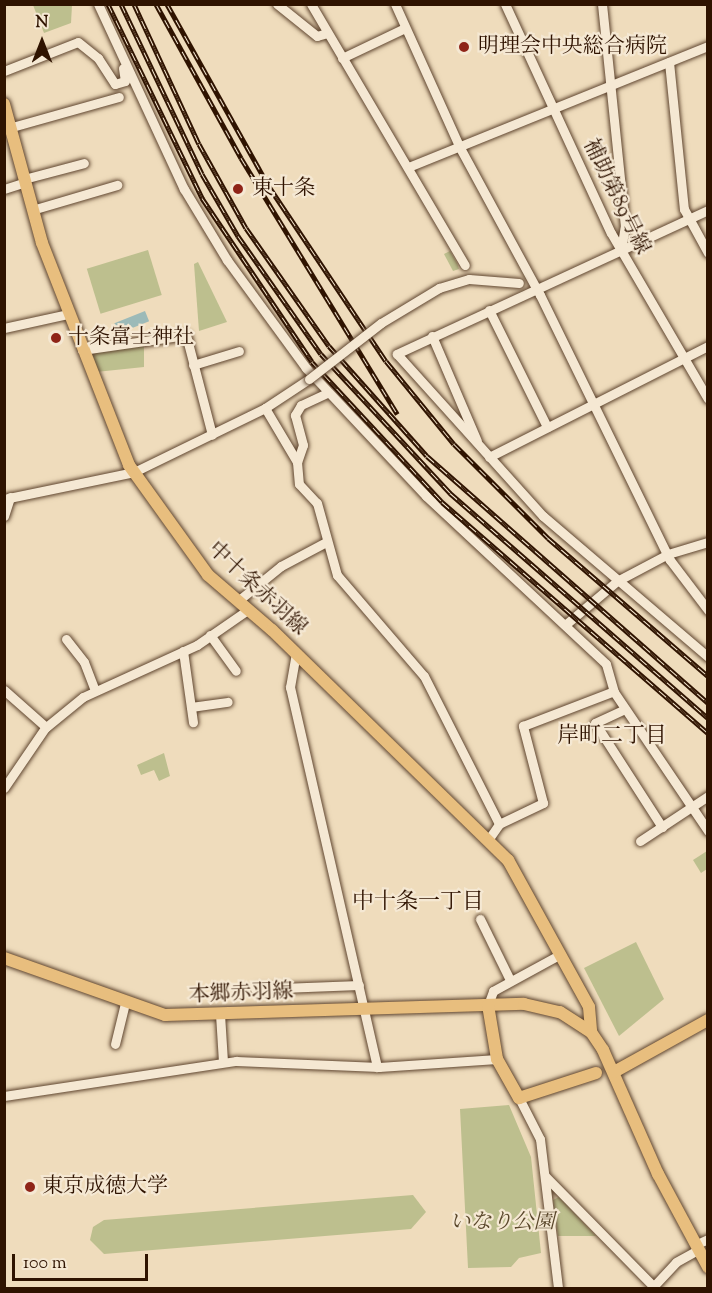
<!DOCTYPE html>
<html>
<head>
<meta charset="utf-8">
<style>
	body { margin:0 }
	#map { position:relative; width:712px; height:1293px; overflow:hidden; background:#efdcbc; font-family:"Sorts Mill Goudy","Noto Serif JP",serif }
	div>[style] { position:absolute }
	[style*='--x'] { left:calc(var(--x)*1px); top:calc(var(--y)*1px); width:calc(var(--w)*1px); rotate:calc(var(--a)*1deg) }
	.green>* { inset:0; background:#bdbf8e; transform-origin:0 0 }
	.water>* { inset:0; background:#9cbab8; transform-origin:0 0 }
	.roads { filter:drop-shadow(0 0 2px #5f452f) drop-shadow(0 0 2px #5f452f) }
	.minor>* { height:9px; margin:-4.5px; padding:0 4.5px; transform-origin:4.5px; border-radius:4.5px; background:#f5e8d3 }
	.major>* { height:12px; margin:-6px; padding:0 6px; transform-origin:6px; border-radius:6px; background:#e8be7e }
	.rail>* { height:5px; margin-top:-2.5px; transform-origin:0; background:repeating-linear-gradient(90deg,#f5e8d3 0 9px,#2f1300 0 18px); box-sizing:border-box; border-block:2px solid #2f1300 }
	.bridges { filter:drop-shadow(0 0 2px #5f452f) drop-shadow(0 0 2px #5f452f) }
	.minor-bridge>* { height:9px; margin:-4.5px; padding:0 4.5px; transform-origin:4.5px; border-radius:4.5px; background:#f5e8d3 }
	.dots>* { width:16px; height:16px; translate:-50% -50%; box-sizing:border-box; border:3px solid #f5e8d3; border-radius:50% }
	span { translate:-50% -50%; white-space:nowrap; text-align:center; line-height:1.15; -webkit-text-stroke:4.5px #f5e8d3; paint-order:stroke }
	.poi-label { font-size:21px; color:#2f1300 }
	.left { translate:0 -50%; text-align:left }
	.street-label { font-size:21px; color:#2f1300 }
	.park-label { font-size:21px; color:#5a472b; font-style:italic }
	.neighbourhood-label { font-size:22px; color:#2f1300 }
	.frame { position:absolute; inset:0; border:6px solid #2f1300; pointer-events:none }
	.north { position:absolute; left:12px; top:12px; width:60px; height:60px; -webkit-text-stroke:4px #f5e8d3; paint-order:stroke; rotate:0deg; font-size:16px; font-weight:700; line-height:24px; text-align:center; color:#2f1300 }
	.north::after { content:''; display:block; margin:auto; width:21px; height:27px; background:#2f1300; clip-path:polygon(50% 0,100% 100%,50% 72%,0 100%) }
	.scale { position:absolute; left:12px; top:1254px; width:136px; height:27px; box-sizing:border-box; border:3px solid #2f1300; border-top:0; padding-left:8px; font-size:18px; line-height:21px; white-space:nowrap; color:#2f1300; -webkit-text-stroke:4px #f5e8d3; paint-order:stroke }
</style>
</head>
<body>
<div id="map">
	<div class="green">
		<div style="clip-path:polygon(33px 5px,72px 5px,71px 23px,44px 33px)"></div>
		<div style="left:148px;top:250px;width:47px;height:64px;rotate:73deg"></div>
		<div style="clip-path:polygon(450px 251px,457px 263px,459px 269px,453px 271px,444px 254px)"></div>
		<div style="clip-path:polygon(198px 262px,227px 322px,199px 331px,194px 264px)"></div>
		<div style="clip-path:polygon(144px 342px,144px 367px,96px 372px,89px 350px)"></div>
		<div style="clip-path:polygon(164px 753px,170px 776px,159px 781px,154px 770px,141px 775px,137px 765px)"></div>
		<div style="clip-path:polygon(707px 851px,707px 869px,701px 873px,693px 860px)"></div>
		<div style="clip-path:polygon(636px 942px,664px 999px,619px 1036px,584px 968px)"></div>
		<div style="clip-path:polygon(509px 1105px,531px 1157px,541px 1253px,519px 1258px,511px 1267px,468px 1268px,460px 1109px)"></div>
		<div style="clip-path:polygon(413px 1195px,426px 1212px,411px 1229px,104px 1254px,90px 1240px,93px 1227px,104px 1220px)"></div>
		<div style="clip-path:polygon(559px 1197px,596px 1236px,558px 1236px,553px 1200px)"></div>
	</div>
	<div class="water">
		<div style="left:145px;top:311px;width:11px;height:33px;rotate:68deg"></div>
	</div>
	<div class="roads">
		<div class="minor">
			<div style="--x:98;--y:4;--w:204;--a:65.1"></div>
			<div style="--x:184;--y:189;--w:83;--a:58.8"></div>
			<div style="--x:227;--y:260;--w:134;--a:53.8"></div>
			<div style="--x:306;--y:368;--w:175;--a:46.8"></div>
			<div style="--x:426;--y:496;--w:246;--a:43"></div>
			<div style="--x:606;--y:664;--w:29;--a:74"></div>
			<div style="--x:614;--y:692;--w:168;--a:55.9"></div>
			<div style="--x:277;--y:4;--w:51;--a:38.7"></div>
			<div style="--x:317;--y:36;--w:10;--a:-17"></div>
			<div style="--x:311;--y:4;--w:303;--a:59.5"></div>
			<div style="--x:395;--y:4;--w:156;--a:65.7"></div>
			<div style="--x:459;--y:146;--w:170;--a:61.5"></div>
			<div style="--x:540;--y:295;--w:295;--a:63.9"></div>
			<div style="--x:670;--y:560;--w:63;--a:52.8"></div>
			<div style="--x:505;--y:4;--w:252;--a:65.2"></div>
			<div style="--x:611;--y:233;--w:192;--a:59.7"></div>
			<div style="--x:602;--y:4;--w:222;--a:84.1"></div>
			<div style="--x:625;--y:225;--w:24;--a:99"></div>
			<div style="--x:342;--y:58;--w:70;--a:-25.5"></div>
			<div style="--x:669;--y:62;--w:148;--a:84.2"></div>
			<div style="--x:684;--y:209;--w:50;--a:61.4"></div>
			<div style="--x:4;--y:71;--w:79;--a:-21.4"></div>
			<div style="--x:78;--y:42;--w:26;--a:39"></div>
			<div style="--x:98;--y:58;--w:31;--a:57"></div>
			<div style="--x:115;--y:84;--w:10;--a:-17"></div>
			<div style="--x:125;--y:81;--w:13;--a:-99"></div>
			<div style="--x:12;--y:127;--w:111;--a:-15.7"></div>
			<div style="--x:411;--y:166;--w:320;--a:-22"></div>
			<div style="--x:24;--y:179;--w:62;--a:-14.9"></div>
			<div style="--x:4;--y:189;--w:22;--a:-18"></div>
			<div style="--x:32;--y:210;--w:89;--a:-16.4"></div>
			<div style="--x:708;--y:210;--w:343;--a:155.2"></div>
			<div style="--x:397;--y:354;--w:218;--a:48"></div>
			<div style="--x:543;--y:516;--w:217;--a:40.5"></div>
			<div style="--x:489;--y:310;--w:131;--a:63.6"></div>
			<div style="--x:4;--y:328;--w:66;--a:-12.3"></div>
			<div style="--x:432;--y:336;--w:114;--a:66.8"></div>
			<div style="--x:82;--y:350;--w:105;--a:-8.2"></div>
			<div style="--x:186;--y:335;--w:103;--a:75.4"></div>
			<div style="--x:193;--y:365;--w:48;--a:-16.9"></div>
			<div style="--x:327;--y:393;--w:29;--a:155"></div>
			<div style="--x:301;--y:405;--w:12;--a:121"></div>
			<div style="--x:295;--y:415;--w:31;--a:75"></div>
			<div style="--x:303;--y:445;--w:18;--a:109"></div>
			<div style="--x:297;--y:462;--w:22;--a:85"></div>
			<div style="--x:299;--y:484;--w:26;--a:47"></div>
			<div style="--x:317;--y:503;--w:75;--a:74.5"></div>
			<div style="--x:337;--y:575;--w:133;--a:49.3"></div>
			<div style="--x:424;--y:676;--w:166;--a:63.1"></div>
			<div style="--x:265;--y:408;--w:63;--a:59.3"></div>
			<div style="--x:489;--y:457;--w:246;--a:-26.9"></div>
			<div style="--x:4;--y:499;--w:133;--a:-11.7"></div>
			<div style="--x:134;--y:472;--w:146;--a:-26"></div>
			<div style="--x:265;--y:408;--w:53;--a:-33.4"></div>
			<div style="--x:4;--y:516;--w:20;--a:-72"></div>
			<div style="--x:239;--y:600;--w:54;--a:-39"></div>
			<div style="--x:281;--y:566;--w:49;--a:-28.1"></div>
			<div style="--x:565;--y:625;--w:68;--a:-40.2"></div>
			<div style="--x:617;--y:581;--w:58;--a:-27.9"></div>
			<div style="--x:668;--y:554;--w:42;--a:-16.7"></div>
			<div style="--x:210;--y:635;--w:44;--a:54.2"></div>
			<div style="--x:66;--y:639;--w:29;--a:52"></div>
			<div style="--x:84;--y:662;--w:30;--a:69"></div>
			<div style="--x:183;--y:651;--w:72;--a:82"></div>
			<div style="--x:296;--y:653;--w:35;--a:100"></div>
			<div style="--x:290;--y:687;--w:390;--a:77.1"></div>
			<div style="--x:4;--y:690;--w:56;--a:41.4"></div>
			<div style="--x:191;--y:707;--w:37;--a:-8"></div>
			<div style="--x:625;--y:709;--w:33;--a:155"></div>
			<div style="--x:595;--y:723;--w:124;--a:57.2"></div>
			<div style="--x:4;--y:788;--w:73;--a:-55.7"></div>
			<div style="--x:45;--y:728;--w:49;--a:-39.2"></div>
			<div style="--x:83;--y:697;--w:125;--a:-24.5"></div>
			<div style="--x:197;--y:645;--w:63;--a:-34.7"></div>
			<div style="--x:488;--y:840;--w:19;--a:-55"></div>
			<div style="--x:499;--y:824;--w:49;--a:-25.5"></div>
			<div style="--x:543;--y:803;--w:80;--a:-104.6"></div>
			<div style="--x:523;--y:726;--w:97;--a:-21"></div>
			<div style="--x:640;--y:841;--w:82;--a:-33.5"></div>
			<div style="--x:480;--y:919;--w:68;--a:63.8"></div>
			<div style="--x:255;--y:989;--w:104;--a:-2.2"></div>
			<div style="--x:488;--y:1005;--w:15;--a:-70"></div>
			<div style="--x:493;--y:991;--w:77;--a:-28.6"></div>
			<div style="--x:220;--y:1014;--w:48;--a:86.4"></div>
			<div style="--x:115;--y:1044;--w:42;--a:-76.3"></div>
			<div style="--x:4;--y:1096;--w:235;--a:-8.6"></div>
			<div style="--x:236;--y:1061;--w:143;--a:2.4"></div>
			<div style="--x:379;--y:1067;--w:118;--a:-3.9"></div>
			<div style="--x:519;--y:1098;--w:46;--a:62.9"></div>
			<div style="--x:540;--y:1139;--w:150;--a:83.1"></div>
			<div style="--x:545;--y:1176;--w:157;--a:45.5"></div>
			<div style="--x:695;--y:1245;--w:14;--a:-25"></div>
			<div style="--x:652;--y:1288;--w:35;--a:-47"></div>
			<div style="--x:676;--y:1262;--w:25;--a:-29"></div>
		</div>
		<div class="major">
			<div style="--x:4;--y:104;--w:144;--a:74.7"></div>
			<div style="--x:42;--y:243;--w:238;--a:68.6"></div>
			<div style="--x:129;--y:465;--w:135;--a:54.3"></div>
			<div style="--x:208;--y:575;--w:84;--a:40.7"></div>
			<div style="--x:272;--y:630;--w:330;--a:44.3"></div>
			<div style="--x:508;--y:860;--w:168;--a:61.1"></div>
			<div style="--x:589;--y:1007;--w:25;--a:85"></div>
			<div style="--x:4;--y:958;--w:171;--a:19.5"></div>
			<div style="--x:165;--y:1015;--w:359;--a:-1.8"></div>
			<div style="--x:524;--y:1004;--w:37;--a:13"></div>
			<div style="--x:560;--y:1012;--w:37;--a:33"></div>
			<div style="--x:591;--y:1032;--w:22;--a:56"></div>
			<div style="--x:603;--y:1050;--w:136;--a:66.1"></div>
			<div style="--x:658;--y:1174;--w:106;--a:61.7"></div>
			<div style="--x:488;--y:1005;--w:55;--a:80.5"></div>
			<div style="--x:497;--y:1059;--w:45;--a:60.6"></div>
			<div style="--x:519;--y:1098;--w:81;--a:-18"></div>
			<div style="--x:614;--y:1072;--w:107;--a:-29"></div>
		</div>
	</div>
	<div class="rail">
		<div style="--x:108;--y:4;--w:216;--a:64.1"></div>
		<div style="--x:202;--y:198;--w:197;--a:56.1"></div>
		<div style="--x:312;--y:362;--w:191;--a:47.1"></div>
		<div style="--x:442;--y:502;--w:352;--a:41"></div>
		<div style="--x:121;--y:4;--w:188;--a:64.5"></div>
		<div style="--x:202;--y:174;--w:72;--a:59.9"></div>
		<div style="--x:238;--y:236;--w:144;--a:54.9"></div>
		<div style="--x:321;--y:354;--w:190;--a:47.1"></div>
		<div style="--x:450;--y:493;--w:342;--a:41.1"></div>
		<div style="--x:134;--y:4;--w:154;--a:65.1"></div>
		<div style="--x:199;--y:144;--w:96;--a:60.8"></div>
		<div style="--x:246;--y:228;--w:144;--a:54.9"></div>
		<div style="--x:329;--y:346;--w:147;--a:48.3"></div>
		<div style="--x:427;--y:456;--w:374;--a:41.3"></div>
		<div style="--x:156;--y:4;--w:176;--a:61.1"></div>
		<div style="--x:241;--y:158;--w:300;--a:58.6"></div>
		<div style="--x:167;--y:4;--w:211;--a:60.8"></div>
		<div style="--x:270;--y:188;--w:208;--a:56.2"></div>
		<div style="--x:386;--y:361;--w:107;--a:50.7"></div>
		<div style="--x:454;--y:444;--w:133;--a:45"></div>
		<div style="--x:548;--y:538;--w:211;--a:40.8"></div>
	</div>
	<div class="bridges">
		<div class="minor-bridge">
			<div style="--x:309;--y:379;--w:91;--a:-37.9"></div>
			<div style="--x:381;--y:323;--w:68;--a:-31.1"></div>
			<div style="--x:439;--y:288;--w:31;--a:-17"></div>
			<div style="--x:469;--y:279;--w:50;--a:4.6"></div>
		</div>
	</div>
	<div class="dots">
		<div style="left:464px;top:47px;background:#8f2418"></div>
		<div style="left:238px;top:189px;background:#8f2418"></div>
		<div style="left:56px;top:338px;background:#8f2418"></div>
		<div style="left:30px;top:1187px;background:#8f2418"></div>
	</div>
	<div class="poi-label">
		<span class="left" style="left:478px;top:47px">明理会中央総合病院</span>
		<span class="left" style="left:252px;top:189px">東十条</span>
		<span class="left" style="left:68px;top:338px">十条富士神社</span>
		<span class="left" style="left:42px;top:1187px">東京成徳大学</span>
	</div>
	<div class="street-label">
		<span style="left:616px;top:197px;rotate:64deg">補助第89号線</span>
		<span style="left:257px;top:589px;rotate:43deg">中十条赤羽線</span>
		<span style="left:241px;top:994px;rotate:-2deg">本郷赤羽線</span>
	</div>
	<div class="park-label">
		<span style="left:502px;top:1223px">いなり公園</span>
	</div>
	<div class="neighbourhood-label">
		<span style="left:612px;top:738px">岸町二丁目</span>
		<span style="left:418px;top:904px">中十条一丁目</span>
	</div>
	<div class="frame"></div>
	<div class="north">N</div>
	<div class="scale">100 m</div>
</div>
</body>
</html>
